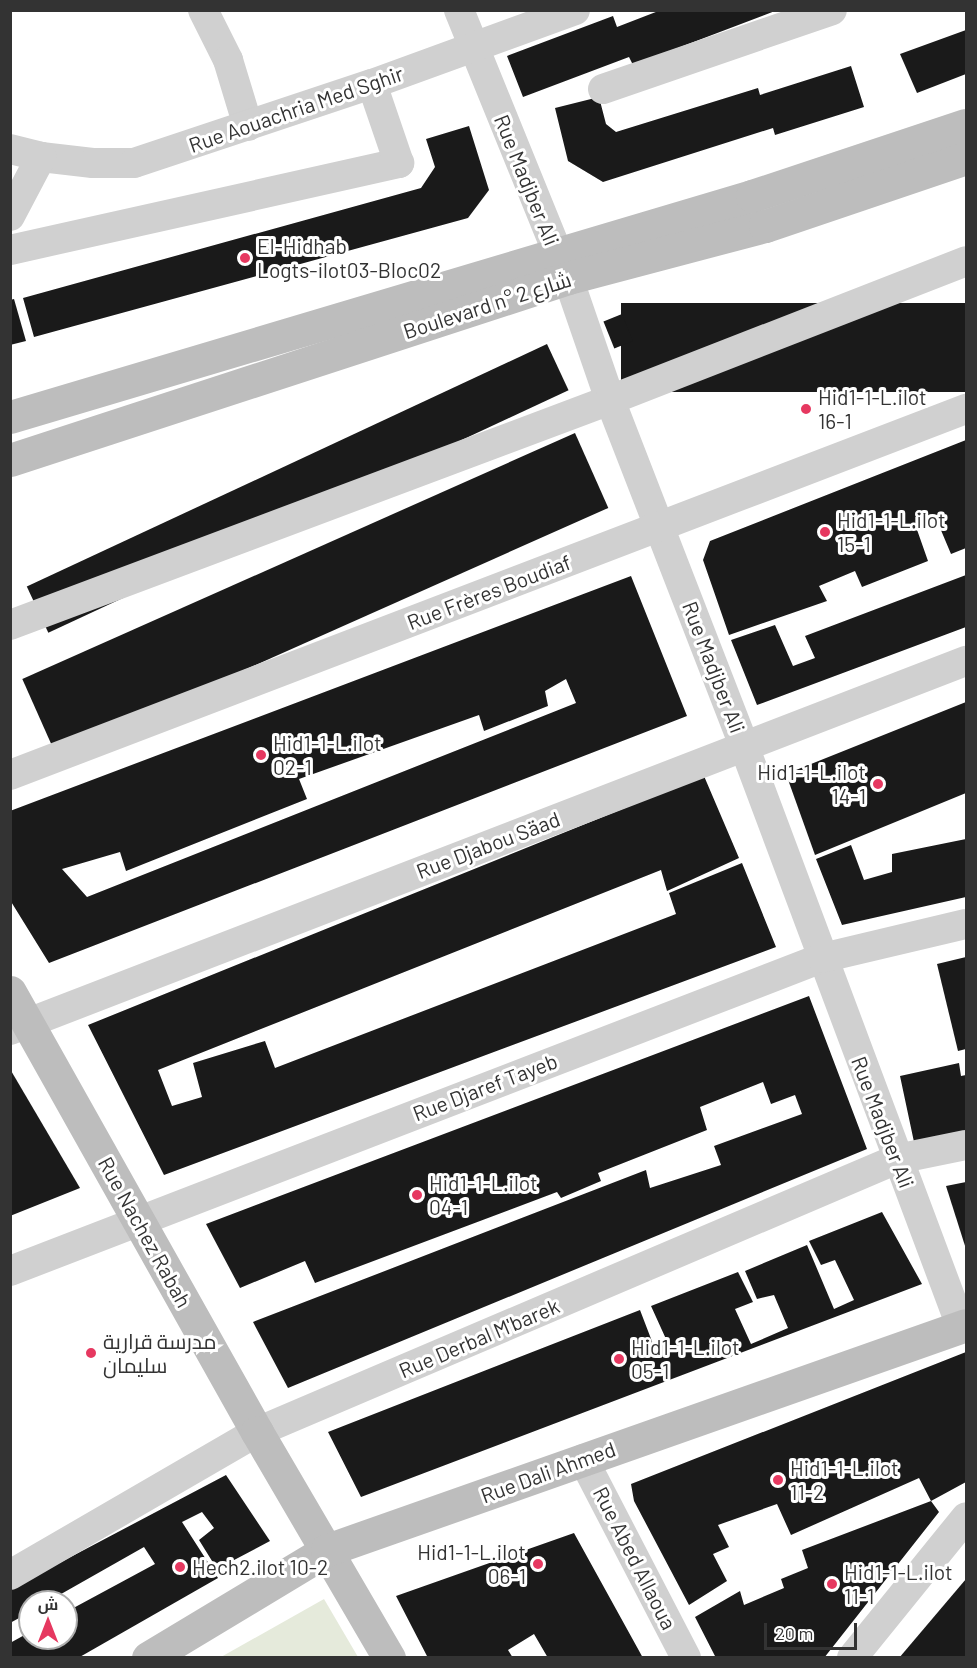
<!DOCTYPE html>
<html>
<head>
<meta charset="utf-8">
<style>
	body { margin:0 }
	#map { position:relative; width:977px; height:1668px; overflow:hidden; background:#fff; font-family:Barlow,Cairo,sans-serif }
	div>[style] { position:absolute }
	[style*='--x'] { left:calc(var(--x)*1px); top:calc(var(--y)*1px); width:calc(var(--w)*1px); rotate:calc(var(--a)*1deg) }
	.green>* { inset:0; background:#e5eadb }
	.building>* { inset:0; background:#1a1a1a; transform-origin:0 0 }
	.street>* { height:30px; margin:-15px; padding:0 15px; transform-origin:15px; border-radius:15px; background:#d0d0d0 }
	.secondary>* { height:33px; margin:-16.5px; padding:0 16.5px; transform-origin:16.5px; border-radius:16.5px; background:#bdbdbd }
	.dots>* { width:16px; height:16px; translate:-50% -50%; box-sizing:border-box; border:3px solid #fff; border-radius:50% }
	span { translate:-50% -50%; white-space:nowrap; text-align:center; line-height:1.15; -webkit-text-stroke:6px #fff; paint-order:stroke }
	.street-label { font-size:21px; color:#333 }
	.poi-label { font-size:21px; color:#333 }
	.left { translate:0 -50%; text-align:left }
	.right { translate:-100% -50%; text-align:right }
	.frame { position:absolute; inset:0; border:12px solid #333; pointer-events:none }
	.north { position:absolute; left:18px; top:1590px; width:60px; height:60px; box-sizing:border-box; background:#fff; border:2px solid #adadad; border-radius:50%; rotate:0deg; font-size:16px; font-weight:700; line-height:24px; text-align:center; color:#333 }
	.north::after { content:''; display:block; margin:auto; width:21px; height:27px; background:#e63860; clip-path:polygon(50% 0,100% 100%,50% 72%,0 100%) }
	.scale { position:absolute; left:764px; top:1623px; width:93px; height:27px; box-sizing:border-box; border:3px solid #333; border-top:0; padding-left:8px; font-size:18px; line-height:21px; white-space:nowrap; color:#333; -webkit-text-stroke:4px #fff; paint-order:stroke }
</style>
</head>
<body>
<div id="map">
	<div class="green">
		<div style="clip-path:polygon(324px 1599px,358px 1657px,221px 1657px)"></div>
	</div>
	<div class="building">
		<div style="clip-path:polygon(661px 10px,775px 11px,633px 65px,629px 57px,523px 97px,507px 56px,613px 16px,617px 27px)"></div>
		<div style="clip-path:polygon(966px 30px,966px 74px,917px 93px,900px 54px)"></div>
		<div style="clip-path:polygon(851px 66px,864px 107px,775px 135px,773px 128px,603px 182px,568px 161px,555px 108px,599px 97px,606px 124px,616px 132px,758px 88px,760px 95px)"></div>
		<div style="clip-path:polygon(469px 126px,489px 190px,468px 218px,34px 337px,23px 298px,421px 188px,435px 167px,426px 139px)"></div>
		<div style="clip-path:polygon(14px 299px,26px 341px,10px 345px,10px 300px)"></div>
		<div style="left:966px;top:303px;width:89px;height:345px;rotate:90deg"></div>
		<div style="left:622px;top:314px;width:29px;height:20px;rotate:68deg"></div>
		<div style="left:547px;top:344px;width:51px;height:574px;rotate:65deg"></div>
		<div style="left:575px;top:433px;width:82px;height:605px;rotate:66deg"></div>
		<div style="clip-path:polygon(966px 440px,966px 548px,951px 554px,935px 516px,915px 524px,928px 561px,862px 587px,855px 571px,819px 586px,827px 601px,729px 635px,703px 560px,710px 541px)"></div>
		<div style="clip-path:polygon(966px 575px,966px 627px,757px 705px,731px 640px,775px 625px,793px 666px,815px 658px,805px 636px)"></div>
		<div style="clip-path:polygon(evenodd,631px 576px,687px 716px,49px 963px,10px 900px,10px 811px,631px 576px,566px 679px,576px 703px,87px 897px,62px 869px,120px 852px,126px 871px,307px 799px,299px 779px,479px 715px,484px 731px,548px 706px,545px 691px,566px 679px)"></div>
		<div style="clip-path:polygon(966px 702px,966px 793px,815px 855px,786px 774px)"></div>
		<div style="clip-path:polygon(704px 776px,739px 858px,667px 891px,661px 870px,158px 1070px,172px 1106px,202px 1097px,193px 1063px,265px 1041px,275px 1068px,676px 914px,669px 893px,742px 863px,776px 947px,164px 1175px,88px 1025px)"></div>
		<div style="clip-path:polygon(966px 839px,966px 897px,842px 925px,816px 859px,851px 845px,864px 880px,892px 872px,892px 854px)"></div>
		<div style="clip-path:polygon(966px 957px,966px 1049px,958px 1051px,937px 964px)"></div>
		<div style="clip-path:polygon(809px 996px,867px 1149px,288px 1388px,253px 1322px,646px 1170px,650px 1188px,721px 1165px,714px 1146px,802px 1114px,795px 1095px,771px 1104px,763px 1082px,700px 1107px,707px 1130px,598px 1173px,601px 1181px,561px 1198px,557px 1192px,315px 1283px,305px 1261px,240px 1288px,206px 1224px)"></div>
		<div style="clip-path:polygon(959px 1063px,961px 1076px,966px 1075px,966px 1131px,914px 1142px,900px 1076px)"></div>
		<div style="clip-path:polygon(10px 1069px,80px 1188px,10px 1216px)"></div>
		<div style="clip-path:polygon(966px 1182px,966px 1249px,946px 1186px)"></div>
		<div style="clip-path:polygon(882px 1212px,922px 1284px,361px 1497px,328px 1432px,640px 1310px,653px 1344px,666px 1339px,651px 1306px,738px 1272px,753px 1302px,735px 1309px,751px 1344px,788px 1328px,774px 1295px,757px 1299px,745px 1271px,807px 1245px,834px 1309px,854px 1300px,835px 1260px,821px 1265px,809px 1241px)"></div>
		<div style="clip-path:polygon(966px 1352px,966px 1482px,931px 1501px,919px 1478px,791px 1535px,777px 1504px,718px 1525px,729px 1547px,713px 1554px,727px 1581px,689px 1605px,634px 1501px,631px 1484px)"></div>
		<div style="clip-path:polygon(226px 1475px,270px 1541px,217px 1569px,199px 1540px,214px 1528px,202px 1512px,182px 1522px,218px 1578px,78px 1658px,10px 1658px,10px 1643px,30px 1632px,30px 1638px,66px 1638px,66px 1612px,155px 1564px,144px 1547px,47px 1602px,30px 1602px,30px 1612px,10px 1623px,10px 1589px)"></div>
		<div style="clip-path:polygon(931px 1501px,939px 1512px,824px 1658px,716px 1658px,695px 1617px,740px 1591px,744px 1605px,784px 1588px,781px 1579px,808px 1568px,802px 1550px)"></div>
		<div style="clip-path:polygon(574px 1533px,643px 1658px,548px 1658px,534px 1634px,508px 1650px,513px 1658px,428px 1658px,396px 1596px)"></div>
		<div style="clip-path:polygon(966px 1579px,966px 1658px,899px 1658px)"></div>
	</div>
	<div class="street">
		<div style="--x:203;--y:10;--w:56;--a:63.4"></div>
		<div style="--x:228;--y:60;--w:69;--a:73.1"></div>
		<div style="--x:459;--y:10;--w:289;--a:67.9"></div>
		<div style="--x:568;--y:278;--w:129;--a:71"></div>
		<div style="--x:610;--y:400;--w:371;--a:68.8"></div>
		<div style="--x:744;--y:746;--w:619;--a:69.49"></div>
		<div style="--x:603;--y:89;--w:242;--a:-19"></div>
		<div style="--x:10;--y:149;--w:32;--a:14"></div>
		<div style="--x:41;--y:157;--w:52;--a:6.6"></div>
		<div style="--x:93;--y:163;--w:41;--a:0"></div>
		<div style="--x:134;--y:163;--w:251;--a:-18.4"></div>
		<div style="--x:372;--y:84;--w:216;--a:-20"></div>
		<div style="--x:10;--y:216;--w:67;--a:-62.3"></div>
		<div style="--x:10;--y:250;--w:399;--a:-12.6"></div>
		<div style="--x:399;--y:163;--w:83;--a:-108.9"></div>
		<div style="--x:10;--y:625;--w:641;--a:-20.56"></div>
		<div style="--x:610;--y:400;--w:382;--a:-21.3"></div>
		<div style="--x:10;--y:775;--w:1024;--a:-20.95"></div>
		<div style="--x:10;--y:1030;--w:1025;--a:-21.11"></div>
		<div style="--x:10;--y:1271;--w:870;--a:-21.08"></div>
		<div style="--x:822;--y:958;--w:148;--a:-13.3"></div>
		<div style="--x:583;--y:1459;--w:224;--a:62.6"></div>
		<div style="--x:10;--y:1575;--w:285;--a:-30.1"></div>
		<div style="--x:257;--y:1432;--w:696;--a:-23.1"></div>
		<div style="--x:897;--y:1159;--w:70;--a:-11.5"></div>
		<div style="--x:852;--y:1658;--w:181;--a:-51"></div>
	</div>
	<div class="secondary">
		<div style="--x:10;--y:417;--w:774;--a:-16.59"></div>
		<div style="--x:752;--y:196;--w:225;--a:-18.4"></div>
		<div style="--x:10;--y:460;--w:587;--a:-18.06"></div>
		<div style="--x:568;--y:278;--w:204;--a:-14.8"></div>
		<div style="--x:765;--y:226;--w:212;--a:-18.7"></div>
		<div style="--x:10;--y:992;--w:505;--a:60.69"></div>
		<div style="--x:257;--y:1432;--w:262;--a:59.7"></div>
		<div style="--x:148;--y:1658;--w:209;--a:-31.1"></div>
		<div style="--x:327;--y:1550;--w:677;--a:-19.4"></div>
	</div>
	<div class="dots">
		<div style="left:245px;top:258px;background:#e63860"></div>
		<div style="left:806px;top:409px;background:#e63860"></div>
		<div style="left:825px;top:532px;background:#e63860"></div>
		<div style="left:261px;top:755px;background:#e63860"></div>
		<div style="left:878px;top:784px;background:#e63860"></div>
		<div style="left:417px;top:1195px;background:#e63860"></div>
		<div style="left:91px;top:1353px;background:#e63860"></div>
		<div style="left:619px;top:1359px;background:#e63860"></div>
		<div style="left:778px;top:1480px;background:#e63860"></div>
		<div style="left:538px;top:1564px;background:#e63860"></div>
		<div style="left:180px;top:1567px;background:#e63860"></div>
		<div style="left:832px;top:1584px;background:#e63860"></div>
	</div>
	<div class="street-label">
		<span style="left:296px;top:109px;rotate:-19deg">Rue Aouachria Med Sghir</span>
		<span style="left:527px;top:180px;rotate:68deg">Rue Madjber Ali</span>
		<span style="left:487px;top:305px;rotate:-18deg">Boulevard n° شارع 2</span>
		<span style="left:489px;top:592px;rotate:-21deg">Rue Frères Boudiaf</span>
		<span style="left:714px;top:667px;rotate:69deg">Rue Madjber Ali</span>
		<span style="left:488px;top:845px;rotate:-21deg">Rue Djabou Säad</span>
		<span style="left:485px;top:1087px;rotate:-21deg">Rue Djaref Tayeb</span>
		<span style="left:883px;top:1122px;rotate:69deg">Rue Madjber Ali</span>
		<span style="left:145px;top:1232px;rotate:61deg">Rue Nachez Rabah</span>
		<span style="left:479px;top:1338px;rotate:-23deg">Rue Derbal M'barek</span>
		<span style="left:548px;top:1472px;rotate:-20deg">Rue Dali Ahmed</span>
		<span style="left:635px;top:1558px;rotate:63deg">Rue Abed Allaoua</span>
	</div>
	<div class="poi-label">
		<span class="left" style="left:257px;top:258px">El-Hidhab<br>Logts-ilot03-Bloc02</span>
		<span class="left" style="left:818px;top:409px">Hid1-1-L.ilot<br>16-1</span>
		<span class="left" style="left:837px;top:532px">Hid1-1-L.ilot<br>15-1</span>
		<span class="left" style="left:273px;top:755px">Hid1-1-L.ilot<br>02-1</span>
		<span class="right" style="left:866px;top:784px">Hid1-1-L.ilot<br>14-1</span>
		<span class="left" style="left:429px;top:1195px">Hid1-1-L.ilot<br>04-1</span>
		<span class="left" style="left:103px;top:1353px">مدرسة قرارية<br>سليمان</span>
		<span class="left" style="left:631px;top:1359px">Hid1-1-L.ilot<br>05-1</span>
		<span class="left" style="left:790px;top:1480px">Hid1-1-L.ilot<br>11-2</span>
		<span class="right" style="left:526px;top:1564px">Hid1-1-L.ilot<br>06-1</span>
		<span class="left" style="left:192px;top:1567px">Hech2.ilot 10-2</span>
		<span class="left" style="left:844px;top:1584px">Hid1-1-L.ilot<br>11-1</span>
	</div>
	<div class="frame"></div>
	<div class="north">ش</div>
	<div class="scale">20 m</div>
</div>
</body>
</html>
